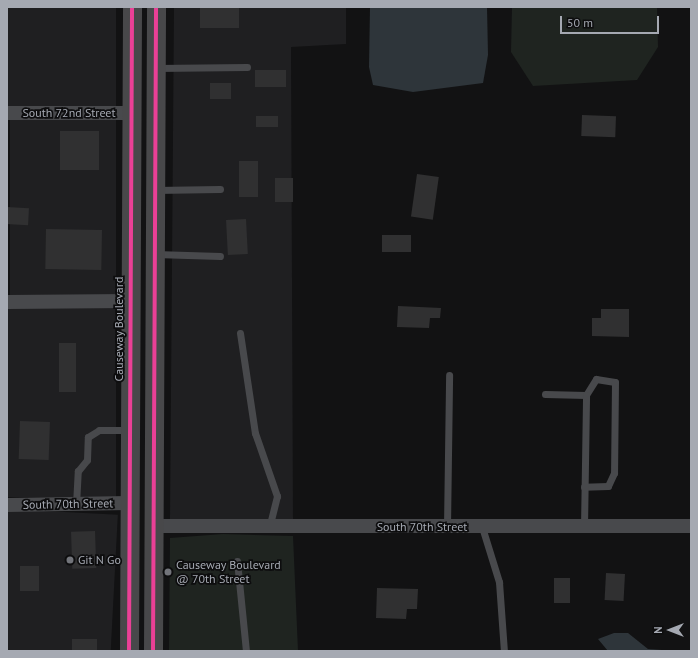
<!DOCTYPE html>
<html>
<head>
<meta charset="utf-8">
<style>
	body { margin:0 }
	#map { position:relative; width:698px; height:658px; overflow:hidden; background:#121213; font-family:"PT Sans",sans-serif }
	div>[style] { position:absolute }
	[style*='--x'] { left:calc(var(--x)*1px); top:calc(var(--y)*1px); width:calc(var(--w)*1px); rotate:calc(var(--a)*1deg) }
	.built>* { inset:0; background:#1f1f21; transform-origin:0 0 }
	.green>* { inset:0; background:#1f2420 }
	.water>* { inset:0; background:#2e353a }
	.building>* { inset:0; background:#303031; transform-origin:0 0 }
	.service>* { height:7px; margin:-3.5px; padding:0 3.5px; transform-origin:3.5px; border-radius:3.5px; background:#48494c }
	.minor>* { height:14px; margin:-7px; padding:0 7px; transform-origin:7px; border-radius:7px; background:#48494c }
	.secondary>* { height:19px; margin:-9.5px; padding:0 9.5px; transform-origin:9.5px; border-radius:9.5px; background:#48484a }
	.cycleway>* { height:4px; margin:-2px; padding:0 2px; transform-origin:2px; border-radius:2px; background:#ea4096 }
	.dots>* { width:11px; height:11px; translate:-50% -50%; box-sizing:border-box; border:2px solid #0d0d0e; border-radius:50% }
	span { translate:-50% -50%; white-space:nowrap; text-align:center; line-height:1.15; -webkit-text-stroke:3.5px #0d0d0e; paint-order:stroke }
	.street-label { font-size:12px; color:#a5a9b2 }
	.poi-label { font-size:12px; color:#a5a9b2 }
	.left { translate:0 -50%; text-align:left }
	.frame { position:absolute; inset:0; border:8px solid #a5a9b2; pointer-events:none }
	.north { position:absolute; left:650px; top:610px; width:40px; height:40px; -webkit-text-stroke:3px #0d0d0e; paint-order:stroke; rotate:270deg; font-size:11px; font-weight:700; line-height:16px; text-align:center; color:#a5a9b2 }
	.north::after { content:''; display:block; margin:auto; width:14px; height:18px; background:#a5a9b2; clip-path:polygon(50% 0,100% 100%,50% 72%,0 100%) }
	.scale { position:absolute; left:560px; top:16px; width:99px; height:18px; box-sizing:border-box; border:2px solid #a5a9b2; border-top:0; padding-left:5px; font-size:12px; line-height:14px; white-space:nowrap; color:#a5a9b2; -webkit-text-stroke:3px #0d0d0e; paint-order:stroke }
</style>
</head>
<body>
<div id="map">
	<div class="built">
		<div style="left:7px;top:7px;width:109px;height:99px"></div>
		<div style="clip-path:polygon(174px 7px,346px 7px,346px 44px,291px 47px,293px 521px,170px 519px)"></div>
		<div style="left:10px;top:120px;width:106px;height:175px"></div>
		<div style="left:116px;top:308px;width:189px;height:109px;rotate:90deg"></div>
		<div style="left:7px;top:509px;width:111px;height:142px;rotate:3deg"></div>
	</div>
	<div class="green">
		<div style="clip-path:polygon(512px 7px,657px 7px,658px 47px,637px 80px,533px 86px,511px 52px)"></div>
		<div style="clip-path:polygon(223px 534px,293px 536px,298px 651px,169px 651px,170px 538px)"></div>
	</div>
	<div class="water">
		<div style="clip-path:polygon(370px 7px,487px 7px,488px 55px,483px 83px,413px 92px,373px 85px,369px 67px)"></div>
		<div style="clip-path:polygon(614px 633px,628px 633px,648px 649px,676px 651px,608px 651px,598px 639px)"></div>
	</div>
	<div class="building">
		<div style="left:200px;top:7px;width:39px;height:21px"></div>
		<div style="left:255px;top:70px;width:31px;height:17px"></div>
		<div style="left:231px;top:83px;width:16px;height:21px;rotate:90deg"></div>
		<div style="left:582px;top:115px;width:34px;height:21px;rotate:2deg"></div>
		<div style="left:256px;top:116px;width:22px;height:11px"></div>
		<div style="left:60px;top:131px;width:39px;height:39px"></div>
		<div style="left:239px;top:161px;width:19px;height:36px"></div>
		<div style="left:417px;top:174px;width:22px;height:43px;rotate:8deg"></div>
		<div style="left:275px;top:178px;width:18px;height:24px"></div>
		<div style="left:7px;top:207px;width:22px;height:17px;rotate:3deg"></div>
		<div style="left:246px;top:219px;width:35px;height:20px;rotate:87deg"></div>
		<div style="left:46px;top:229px;width:56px;height:40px;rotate:1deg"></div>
		<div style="left:382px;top:235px;width:29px;height:17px"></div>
		<div style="clip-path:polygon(398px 306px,441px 308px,440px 318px,430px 318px,429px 328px,397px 327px)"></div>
		<div style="clip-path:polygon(601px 309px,629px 309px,629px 337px,592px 336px,592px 318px,601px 318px)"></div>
		<div style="left:59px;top:343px;width:17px;height:49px"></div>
		<div style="left:20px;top:421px;width:30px;height:38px;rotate:2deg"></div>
		<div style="left:95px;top:531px;width:37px;height:24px;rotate:88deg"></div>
		<div style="left:20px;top:566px;width:19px;height:25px"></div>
		<div style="left:606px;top:573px;width:19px;height:27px;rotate:3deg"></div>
		<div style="left:554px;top:578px;width:16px;height:25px"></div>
		<div style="clip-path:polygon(377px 588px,418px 589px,417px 609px,407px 609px,406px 619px,376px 618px)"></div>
		<div style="left:72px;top:639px;width:25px;height:11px"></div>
	</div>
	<div class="service">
		<div style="--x:156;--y:68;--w:91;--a:-0.6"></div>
		<div style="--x:155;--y:190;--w:65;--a:-0.9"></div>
		<div style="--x:155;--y:254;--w:65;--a:1.8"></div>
		<div style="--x:240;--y:333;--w:101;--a:81.5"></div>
		<div style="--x:255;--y:433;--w:67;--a:70.8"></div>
		<div style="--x:277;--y:496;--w:33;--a:104"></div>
		<div style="--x:545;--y:394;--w:41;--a:1.4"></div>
		<div style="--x:586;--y:395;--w:19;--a:-58"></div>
		<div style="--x:596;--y:379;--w:19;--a:9"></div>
		<div style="--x:615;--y:382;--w:91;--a:90.6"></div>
		<div style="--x:614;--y:473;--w:14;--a:115"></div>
		<div style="--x:608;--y:486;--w:24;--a:178"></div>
		<div style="--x:76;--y:505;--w:34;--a:-87"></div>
		<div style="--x:78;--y:471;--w:14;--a:-51"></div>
		<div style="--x:87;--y:460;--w:23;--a:-88"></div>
		<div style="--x:88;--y:437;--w:13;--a:-32"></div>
		<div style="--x:99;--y:430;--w:29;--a:0"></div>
		<div style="--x:447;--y:527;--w:152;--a:-89.2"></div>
		<div style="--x:482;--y:527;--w:58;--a:72.8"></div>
		<div style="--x:499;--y:582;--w:69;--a:85.9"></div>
		<div style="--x:584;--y:527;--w:132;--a:-89.1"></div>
		<div style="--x:237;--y:561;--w:90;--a:84.3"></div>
	</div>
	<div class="minor">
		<div style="--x:7;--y:113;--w:125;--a:0"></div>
		<div style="--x:7;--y:302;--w:121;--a:-0.5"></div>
		<div style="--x:7;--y:505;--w:122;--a:-0.9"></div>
		<div style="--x:153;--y:526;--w:538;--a:0"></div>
	</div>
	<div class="secondary">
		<div style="--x:129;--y:651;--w:644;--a:-89.73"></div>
		<div style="--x:153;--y:651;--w:644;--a:-89.73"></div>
	</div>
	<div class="cycleway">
		<div style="--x:129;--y:651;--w:644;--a:-89.73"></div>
		<div style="--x:153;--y:651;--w:644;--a:-89.73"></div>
	</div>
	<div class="dots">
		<div style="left:70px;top:560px;background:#72747a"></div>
		<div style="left:168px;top:572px;background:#72747a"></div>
	</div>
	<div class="street-label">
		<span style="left:69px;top:113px">South 72nd Street</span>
		<span style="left:119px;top:329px;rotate:-90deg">Causeway Boulevard</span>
		<span style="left:68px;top:504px;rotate:-1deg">South 70th Street</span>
		<span style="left:422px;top:527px">South 70th Street</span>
	</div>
	<div class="poi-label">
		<span class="left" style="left:78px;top:560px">Git N Go</span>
		<span class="left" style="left:176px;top:572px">Causeway Boulevard<br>@ 70th Street</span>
	</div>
	<div class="frame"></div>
	<div class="north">N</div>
	<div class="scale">50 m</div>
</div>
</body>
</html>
